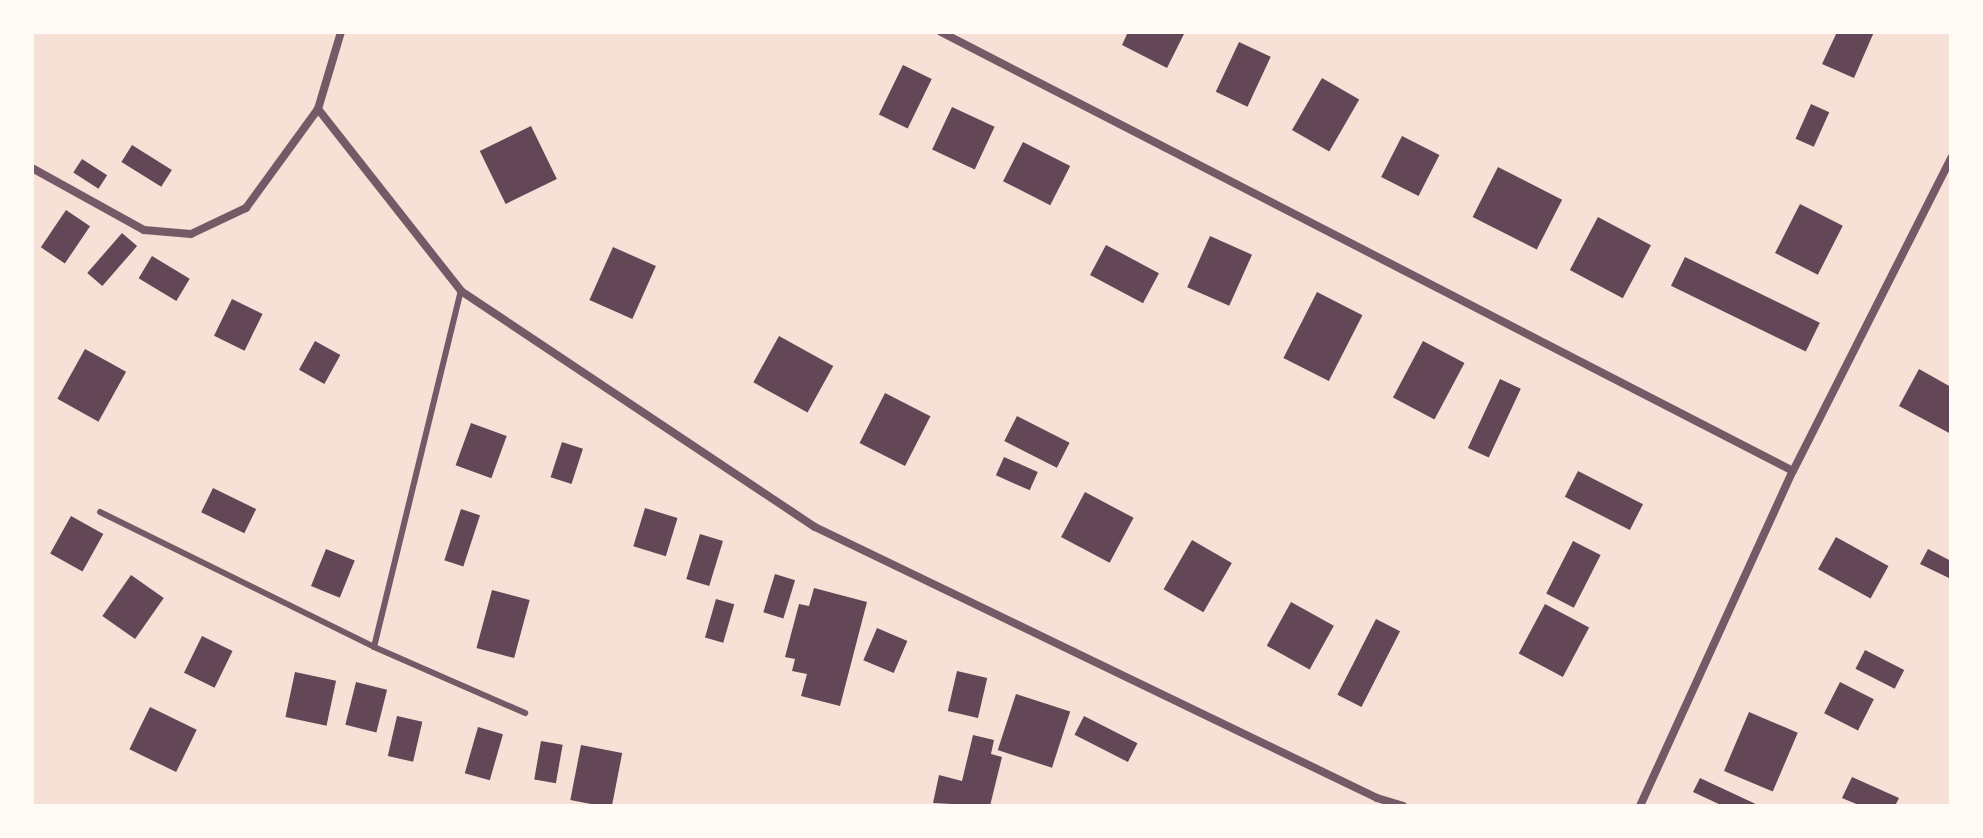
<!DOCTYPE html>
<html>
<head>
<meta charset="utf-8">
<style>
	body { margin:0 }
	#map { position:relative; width:1983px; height:838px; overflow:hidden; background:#f7e1d7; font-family:"DM Sans",sans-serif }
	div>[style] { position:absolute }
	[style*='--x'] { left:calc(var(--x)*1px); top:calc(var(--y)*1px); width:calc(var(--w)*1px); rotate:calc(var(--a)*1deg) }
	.building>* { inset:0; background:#644757; transform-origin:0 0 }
	.service>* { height:6px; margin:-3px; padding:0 3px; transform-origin:3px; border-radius:3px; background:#755966 }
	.minor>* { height:8px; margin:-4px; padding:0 4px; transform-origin:4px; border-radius:4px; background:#755966 }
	span { translate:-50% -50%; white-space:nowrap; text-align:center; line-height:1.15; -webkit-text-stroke:8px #fffaf5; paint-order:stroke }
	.frame { position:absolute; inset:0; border:34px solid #fffaf5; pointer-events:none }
</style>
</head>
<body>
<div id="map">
	<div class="building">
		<div style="clip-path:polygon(1128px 32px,1185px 32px,1167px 68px,1122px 45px)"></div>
		<div style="clip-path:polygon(1837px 32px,1874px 32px,1854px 78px,1822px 64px)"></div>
		<div style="left:1239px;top:42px;width:35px;height:55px;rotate:25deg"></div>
		<div style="left:903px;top:65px;width:32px;height:55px;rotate:26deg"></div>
		<div style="left:1322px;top:78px;width:43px;height:60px;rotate:30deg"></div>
		<div style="left:1811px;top:104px;width:20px;height:38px;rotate:24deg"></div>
		<div style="left:952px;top:107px;width:47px;height:47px;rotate:25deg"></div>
		<div style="left:531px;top:126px;width:59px;height:57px;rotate:64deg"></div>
		<div style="left:1402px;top:136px;width:42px;height:46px;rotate:27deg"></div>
		<div style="left:1023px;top:142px;width:53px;height:44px;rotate:27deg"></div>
		<div style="left:132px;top:145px;width:47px;height:20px;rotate:32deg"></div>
		<div style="left:82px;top:159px;width:30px;height:16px;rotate:33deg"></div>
		<div style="left:1498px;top:167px;width:72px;height:56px;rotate:27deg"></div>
		<div style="left:1800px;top:204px;width:48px;height:55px;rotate:27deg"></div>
		<div style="left:66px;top:210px;width:29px;height:45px;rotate:34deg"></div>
		<div style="left:1598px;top:217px;width:60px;height:60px;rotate:28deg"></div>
		<div style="left:122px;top:233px;width:20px;height:53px;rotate:41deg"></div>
		<div style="left:1210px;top:236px;width:46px;height:56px;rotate:24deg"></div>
		<div style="left:1106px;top:245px;width:60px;height:34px;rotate:28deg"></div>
		<div style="left:613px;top:247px;width:47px;height:58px;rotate:24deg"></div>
		<div style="left:152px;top:256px;width:44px;height:26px;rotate:31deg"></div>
		<div style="left:1685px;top:257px;width:150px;height:32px;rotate:26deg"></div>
		<div style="left:1317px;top:292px;width:51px;height:74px;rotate:27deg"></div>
		<div style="left:232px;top:299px;width:34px;height:41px;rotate:26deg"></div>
		<div style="left:779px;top:336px;width:62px;height:53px;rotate:29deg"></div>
		<div style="left:315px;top:341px;width:29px;height:33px;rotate:29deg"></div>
		<div style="left:1423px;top:341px;width:47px;height:64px;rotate:28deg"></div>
		<div style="left:85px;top:349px;width:47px;height:57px;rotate:29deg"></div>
		<div style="clip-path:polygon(1919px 369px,1951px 387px,1951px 434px,1899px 406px)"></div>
		<div style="left:1500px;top:379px;width:23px;height:76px;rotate:25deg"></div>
		<div style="left:885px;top:393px;width:51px;height:56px;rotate:27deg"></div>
		<div style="left:1017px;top:416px;width:59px;height:28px;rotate:27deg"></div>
		<div style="left:471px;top:423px;width:38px;height:45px;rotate:20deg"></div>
		<div style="left:562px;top:442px;width:22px;height:37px;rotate:18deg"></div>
		<div style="left:1004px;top:457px;width:37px;height:20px;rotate:24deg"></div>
		<div style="left:1578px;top:471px;width:73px;height:29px;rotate:27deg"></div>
		<div style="left:213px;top:488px;width:48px;height:27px;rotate:26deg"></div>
		<div style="left:1085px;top:492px;width:55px;height:51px;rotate:28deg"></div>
		<div style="left:645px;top:508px;width:34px;height:40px;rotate:17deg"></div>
		<div style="left:461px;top:509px;width:20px;height:54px;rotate:18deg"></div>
		<div style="left:71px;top:516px;width:37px;height:43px;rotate:29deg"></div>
		<div style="left:700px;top:534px;width:24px;height:47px;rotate:17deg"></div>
		<div style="left:1836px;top:537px;width:60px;height:37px;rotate:29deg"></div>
		<div style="left:1192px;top:540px;width:46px;height:57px;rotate:30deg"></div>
		<div style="left:1573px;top:541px;width:31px;height:59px;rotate:27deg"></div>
		<div style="left:326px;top:549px;width:31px;height:40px;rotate:22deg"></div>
		<div style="clip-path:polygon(1928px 549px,1951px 561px,1951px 579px,1920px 564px)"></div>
		<div style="left:775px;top:574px;width:21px;height:40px;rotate:17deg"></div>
		<div style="left:131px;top:575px;width:40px;height:50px;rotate:35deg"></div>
		<div style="clip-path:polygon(814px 588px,867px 602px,840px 706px,801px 696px,807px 674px,792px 671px,795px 659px,785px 657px,799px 604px,809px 606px)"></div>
		<div style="left:492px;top:590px;width:39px;height:60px;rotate:15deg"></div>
		<div style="left:716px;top:599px;width:19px;height:40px;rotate:16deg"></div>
		<div style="left:1291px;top:602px;width:49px;height:50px;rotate:29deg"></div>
		<div style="left:1545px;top:604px;width:50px;height:56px;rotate:28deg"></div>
		<div style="left:1376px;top:619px;width:27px;height:85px;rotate:27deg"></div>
		<div style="left:877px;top:628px;width:33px;height:35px;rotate:23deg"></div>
		<div style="left:202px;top:636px;width:34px;height:41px;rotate:26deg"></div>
		<div style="left:1865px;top:650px;width:44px;height:21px;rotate:27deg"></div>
		<div style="left:957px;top:671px;width:31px;height:41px;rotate:13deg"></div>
		<div style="left:295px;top:672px;width:42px;height:46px;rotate:12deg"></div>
		<div style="left:356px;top:682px;width:32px;height:44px;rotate:14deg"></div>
		<div style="left:1840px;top:682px;width:38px;height:35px;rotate:27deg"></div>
		<div style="left:1016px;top:694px;width:57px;height:59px;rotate:18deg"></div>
		<div style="left:150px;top:707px;width:52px;height:47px;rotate:26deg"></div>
		<div style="left:1749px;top:712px;width:53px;height:64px;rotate:23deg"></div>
		<div style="left:397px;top:716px;width:26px;height:41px;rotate:13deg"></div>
		<div style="left:1084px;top:716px;width:60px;height:21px;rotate:27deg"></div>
		<div style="left:478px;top:727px;width:26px;height:48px;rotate:16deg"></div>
		<div style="clip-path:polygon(973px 735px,994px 740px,991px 754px,1002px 757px,990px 806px,933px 803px,939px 775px,962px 781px)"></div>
		<div style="left:541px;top:741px;width:22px;height:39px;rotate:10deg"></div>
		<div style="left:581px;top:745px;width:42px;height:56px;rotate:11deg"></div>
		<div style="clip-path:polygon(1852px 777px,1899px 798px,1895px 806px,1861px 806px,1842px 798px)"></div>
		<div style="clip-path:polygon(1700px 778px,1760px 806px,1723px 806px,1693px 792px)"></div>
	</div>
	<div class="service">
		<div style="--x:100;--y:512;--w:305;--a:26.2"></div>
		<div style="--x:374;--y:647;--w:165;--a:23.6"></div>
		<div style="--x:374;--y:647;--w:366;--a:-76.3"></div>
	</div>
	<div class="minor">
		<div style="--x:941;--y:32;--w:958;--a:27.26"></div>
		<div style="--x:318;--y:109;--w:231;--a:51.8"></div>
		<div style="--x:461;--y:291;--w:425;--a:33.7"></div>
		<div style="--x:815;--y:527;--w:624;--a:25.74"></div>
		<div style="--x:1377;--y:798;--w:27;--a:17"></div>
		<div style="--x:32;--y:168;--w:128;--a:29"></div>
		<div style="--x:144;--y:230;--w:47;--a:4.9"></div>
		<div style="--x:191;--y:234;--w:61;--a:-25.3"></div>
		<div style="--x:246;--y:208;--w:122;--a:-54"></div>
		<div style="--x:318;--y:109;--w:80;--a:-73.4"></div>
		<div style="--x:1640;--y:806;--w:368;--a:-65.5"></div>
		<div style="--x:1793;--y:471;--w:351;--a:-63.2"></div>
	</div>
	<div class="frame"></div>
</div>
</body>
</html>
